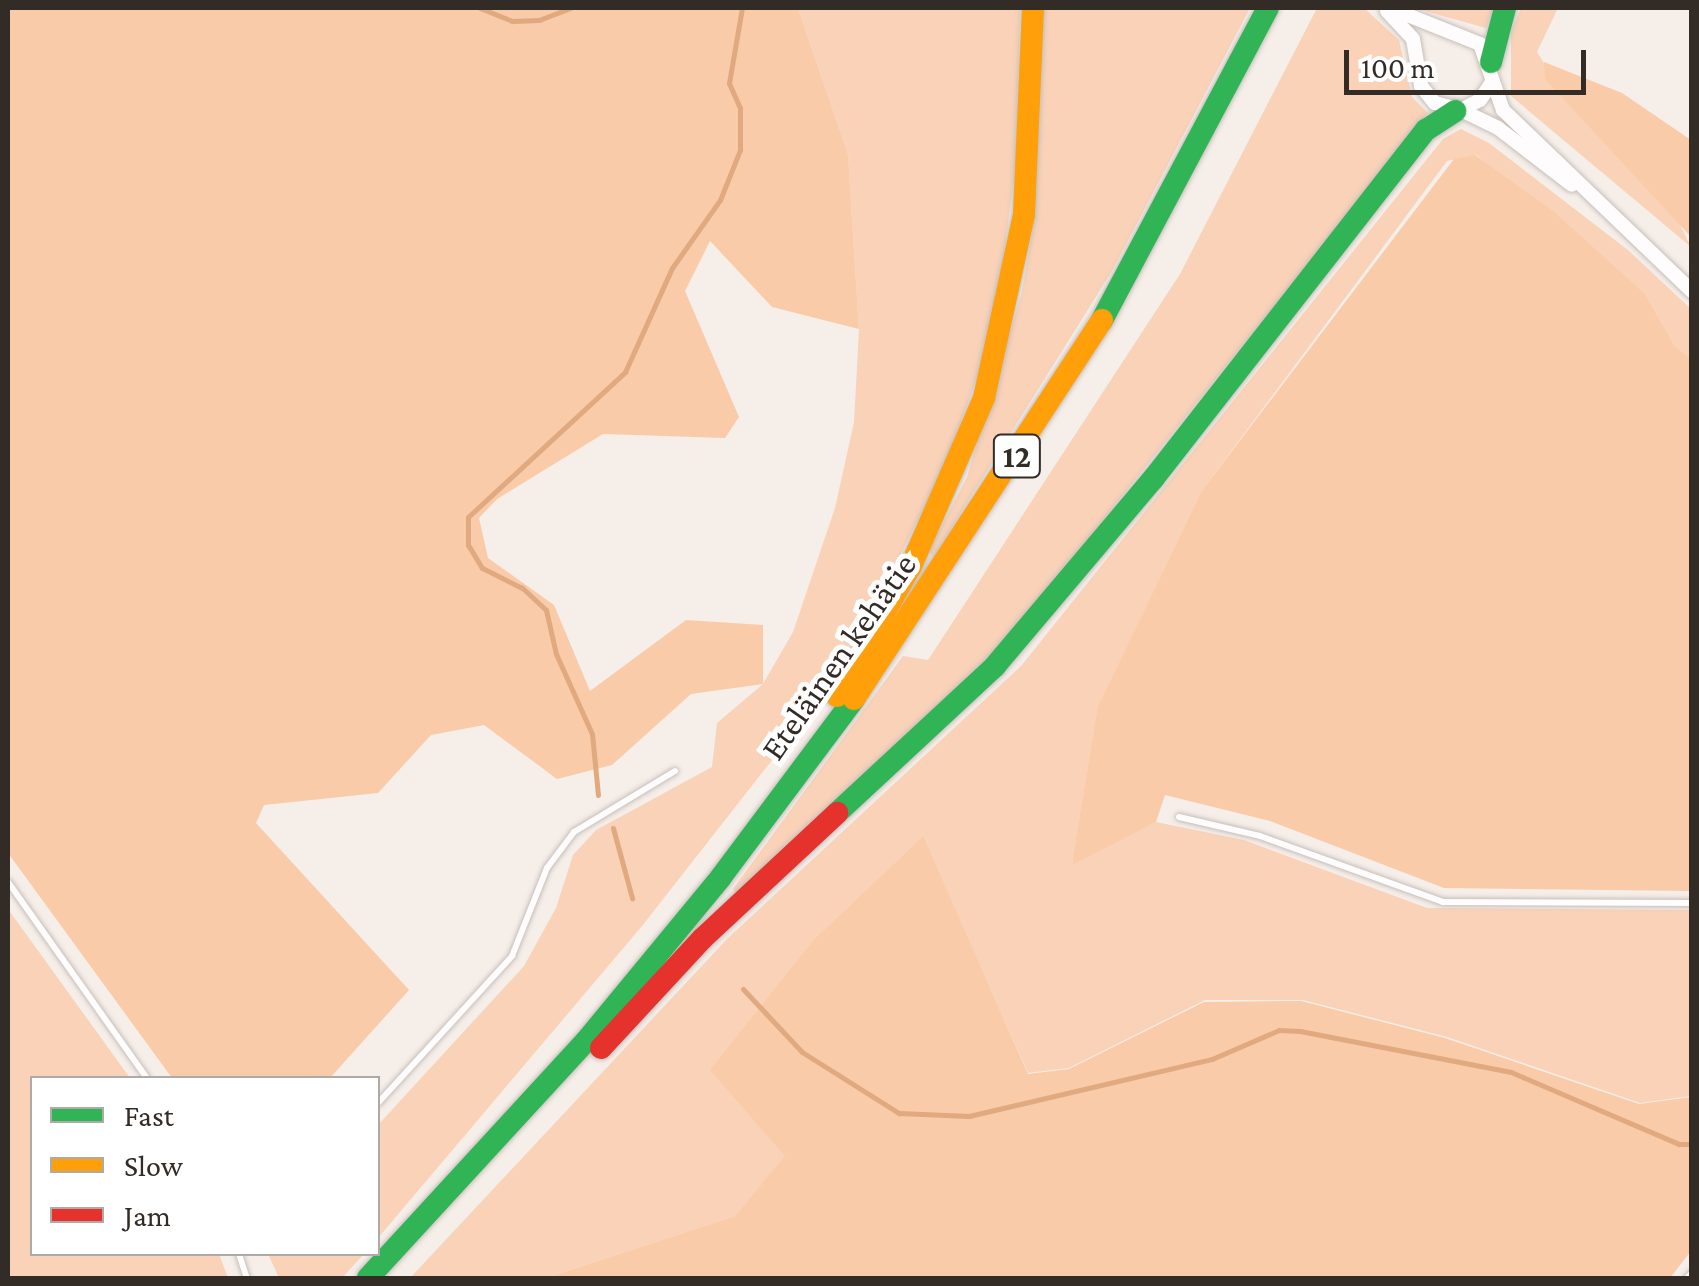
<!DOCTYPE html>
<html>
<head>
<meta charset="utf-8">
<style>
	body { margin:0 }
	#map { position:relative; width:1699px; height:1286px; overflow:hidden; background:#f6eee9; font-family:"Crimson Pro",serif }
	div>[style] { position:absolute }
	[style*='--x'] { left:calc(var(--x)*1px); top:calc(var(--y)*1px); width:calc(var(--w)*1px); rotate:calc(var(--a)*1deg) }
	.green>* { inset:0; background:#f9d2b8 }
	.forest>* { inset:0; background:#f9cba9 }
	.stream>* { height:5px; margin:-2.5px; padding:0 2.5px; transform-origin:2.5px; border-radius:2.5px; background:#e0a97f }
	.roads { filter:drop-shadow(0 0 2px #c6bfba) drop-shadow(0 0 2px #c6bfba) }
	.lane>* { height:6px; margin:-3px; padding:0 3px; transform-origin:3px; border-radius:3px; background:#fefcfc }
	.street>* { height:14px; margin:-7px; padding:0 7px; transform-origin:7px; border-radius:7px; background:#fefcfc }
	.fast>* { height:22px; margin:-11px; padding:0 11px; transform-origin:11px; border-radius:11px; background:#30b455 }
	.slow>* { height:22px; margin:-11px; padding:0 11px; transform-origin:11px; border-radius:11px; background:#ff9f0a }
	.jam>* { height:22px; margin:-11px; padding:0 11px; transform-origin:11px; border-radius:11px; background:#e5322d }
	span { translate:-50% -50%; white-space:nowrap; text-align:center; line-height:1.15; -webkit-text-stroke:10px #fff; paint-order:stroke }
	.shield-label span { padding:2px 8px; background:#fff; border:2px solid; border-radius:8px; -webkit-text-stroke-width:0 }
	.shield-label { font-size:32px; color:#322b26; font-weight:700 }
	.street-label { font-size:35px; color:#322b26 }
	.frame { position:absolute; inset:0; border:10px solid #322b26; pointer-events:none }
	.legend { position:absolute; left:30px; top:1076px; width:350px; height:180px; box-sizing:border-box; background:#fff; border:2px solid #adaaa8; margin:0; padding:12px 18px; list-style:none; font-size:30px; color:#322b26 }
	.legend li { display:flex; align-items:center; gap:20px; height:50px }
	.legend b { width:50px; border:2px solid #adaaa8 }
	.scale { position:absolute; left:1344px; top:50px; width:242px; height:45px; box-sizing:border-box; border:5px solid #322b26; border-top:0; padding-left:12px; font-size:30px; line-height:35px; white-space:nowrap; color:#322b26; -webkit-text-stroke:8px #fff; paint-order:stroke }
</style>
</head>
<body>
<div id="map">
	<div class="green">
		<div style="clip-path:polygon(798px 8px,1020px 8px,1016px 162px,996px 316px,981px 367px,943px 471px,872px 610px,787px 741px,642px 926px,378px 1238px,378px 1125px,524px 966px,556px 908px,573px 855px,596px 830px,712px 767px,717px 723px,763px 684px,793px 632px,835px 508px,854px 422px,859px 329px,848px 154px)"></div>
		<div style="clip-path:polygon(1043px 8px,1250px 8px,1112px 271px,933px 557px,929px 551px,967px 477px,1022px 292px,1035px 214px)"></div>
		<div style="clip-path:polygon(1317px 8px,1364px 8px,1399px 40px,1412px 97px,1428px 113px,1011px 635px,736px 895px,733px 889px,903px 656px,928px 660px,1180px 274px)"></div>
		<div style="clip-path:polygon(1414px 8px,1494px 8px,1486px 28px)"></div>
		<div style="clip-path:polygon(1521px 8px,1558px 8px,1537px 52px,1572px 107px,1672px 209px,1691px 247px,1511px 96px,1511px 31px)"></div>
		<div style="clip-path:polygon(1461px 129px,1489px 143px,1628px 250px,1691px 309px,1691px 359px,1675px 346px,1645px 294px,1476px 155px,1447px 161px,1203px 489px,1072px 863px,1156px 822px,1244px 840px,1427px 908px,1691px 910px,1691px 1096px,1640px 1103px,1447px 1037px,1303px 1000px,1205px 1000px,1069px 1068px,1028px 1073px,922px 837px,814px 939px,711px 1070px,786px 1156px,735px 1216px,546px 1278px,410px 1278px,727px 939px,1021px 666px,1443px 139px)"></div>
		<div style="clip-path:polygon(8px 909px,130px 1078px,32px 1078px,32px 1254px,219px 1254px,228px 1278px,8px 1278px)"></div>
		<div style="clip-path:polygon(364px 1254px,342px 1278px,279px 1278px,269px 1256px)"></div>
	</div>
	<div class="forest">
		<div style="clip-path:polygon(8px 8px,798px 8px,848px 154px,859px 329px,772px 307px,710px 241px,685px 291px,739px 417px,725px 438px,603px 434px,497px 499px,479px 518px,488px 558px,554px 605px,590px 691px,686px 620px,763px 625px,763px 684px,691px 694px,612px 765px,557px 779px,484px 725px,431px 735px,378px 793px,264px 805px,256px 823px,409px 990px,330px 1078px,172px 1078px,8px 853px)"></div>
		<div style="clip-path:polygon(1544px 62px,1622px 93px,1691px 140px,1691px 237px,1545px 79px)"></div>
		<div style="clip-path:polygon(1475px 155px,1554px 212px,1645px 294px,1675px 346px,1691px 359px,1691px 891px,1444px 888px,1270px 821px,1165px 795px,1156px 822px,1072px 865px,1098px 707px,1203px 489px,1454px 159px)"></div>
		<div style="clip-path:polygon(923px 836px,1028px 1074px,1069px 1069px,1204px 1002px,1301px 1001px,1445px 1038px,1639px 1104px,1691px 1097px,1691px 1251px,1670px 1278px,546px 1278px,735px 1216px,785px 1156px,710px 1070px,814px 939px)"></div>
	</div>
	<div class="stream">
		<div style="--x:480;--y:8;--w:35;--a:22"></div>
		<div style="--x:513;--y:21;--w:26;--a:-2"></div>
		<div style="--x:539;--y:20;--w:33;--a:-21"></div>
		<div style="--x:598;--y:795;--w:61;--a:-95.6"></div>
		<div style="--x:592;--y:734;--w:88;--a:-114.2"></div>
		<div style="--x:556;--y:654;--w:45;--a:-102.8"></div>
		<div style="--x:546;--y:610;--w:33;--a:-137"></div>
		<div style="--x:522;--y:588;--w:45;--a:-153.4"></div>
		<div style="--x:482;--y:568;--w:27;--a:-121"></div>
		<div style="--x:468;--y:545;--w:28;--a:-90"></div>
		<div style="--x:468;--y:517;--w:214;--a:-42.7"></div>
		<div style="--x:625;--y:372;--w:114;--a:-65.7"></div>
		<div style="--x:672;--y:268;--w:83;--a:-54.8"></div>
		<div style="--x:720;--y:200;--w:54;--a:-68.2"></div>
		<div style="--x:740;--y:150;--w:42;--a:-90"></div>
		<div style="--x:740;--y:108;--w:27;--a:-114"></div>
		<div style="--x:729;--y:83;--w:76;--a:-80.2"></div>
		<div style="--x:613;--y:828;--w:73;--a:74.8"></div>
		<div style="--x:743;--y:989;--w:86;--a:46.9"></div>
		<div style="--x:802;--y:1052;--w:115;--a:32.2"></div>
		<div style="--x:899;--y:1113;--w:70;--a:2.5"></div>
		<div style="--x:969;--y:1116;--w:250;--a:-13.2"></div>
		<div style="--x:1212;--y:1059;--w:73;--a:-23.4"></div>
		<div style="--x:1279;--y:1030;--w:21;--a:3"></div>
		<div style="--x:1300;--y:1031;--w:215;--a:11"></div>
		<div style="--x:1511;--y:1072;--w:183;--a:23.2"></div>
		<div style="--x:1679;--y:1144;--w:13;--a:0"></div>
	</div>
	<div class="roads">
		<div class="lane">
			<div style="--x:1179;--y:817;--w:83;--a:13.2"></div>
			<div style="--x:1260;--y:836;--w:195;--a:19.8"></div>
			<div style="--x:1443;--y:902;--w:249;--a:0.2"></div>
			<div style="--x:8;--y:882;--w:240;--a:54.7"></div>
			<div style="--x:378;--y:1103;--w:199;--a:-47.6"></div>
			<div style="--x:512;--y:956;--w:95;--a:-68.3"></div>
			<div style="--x:547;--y:868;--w:45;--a:-53.1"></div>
			<div style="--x:574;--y:832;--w:118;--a:-31.1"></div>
			<div style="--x:239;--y:1254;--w:25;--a:72"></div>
			<div style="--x:1687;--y:1278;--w:7;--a:-45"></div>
		</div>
		<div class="street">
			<div style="--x:1390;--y:8;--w:97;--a:21.8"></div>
			<div style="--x:1480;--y:44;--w:70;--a:70.8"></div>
			<div style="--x:1503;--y:110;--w:262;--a:43.8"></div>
			<div style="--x:1387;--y:11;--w:38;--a:47"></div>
			<div style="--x:1413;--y:39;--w:48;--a:80.3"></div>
			<div style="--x:1421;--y:86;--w:22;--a:51"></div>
			<div style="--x:1435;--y:103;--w:27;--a:15"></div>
			<div style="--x:1461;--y:110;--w:21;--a:-28"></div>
			<div style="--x:1480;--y:100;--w:22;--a:-56"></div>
			<div style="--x:1461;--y:110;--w:41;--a:25.9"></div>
			<div style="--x:1498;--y:128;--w:93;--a:37.6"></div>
		</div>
		<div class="fast">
			<div style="--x:1491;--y:62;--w:56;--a:-75.5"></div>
			<div style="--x:1102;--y:320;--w:353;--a:-62"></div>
			<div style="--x:837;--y:813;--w:216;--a:-42.9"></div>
			<div style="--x:995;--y:666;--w:245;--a:-49.8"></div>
			<div style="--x:1153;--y:479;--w:443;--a:-52"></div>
			<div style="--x:1426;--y:130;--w:35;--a:-33"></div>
			<div style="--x:368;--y:1278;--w:322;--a:-47.4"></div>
			<div style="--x:586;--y:1041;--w:212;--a:-50.5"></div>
			<div style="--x:721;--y:877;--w:222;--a:-53.2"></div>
		</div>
		<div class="slow">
			<div style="--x:837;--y:696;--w:150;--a:-60.4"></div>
			<div style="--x:911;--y:566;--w:183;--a:-66.5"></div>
			<div style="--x:984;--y:398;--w:188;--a:-77.7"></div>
			<div style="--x:1024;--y:214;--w:206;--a:-87.5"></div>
			<div style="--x:854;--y:699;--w:453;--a:-56.8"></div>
		</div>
		<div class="jam">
			<div style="--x:601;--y:1048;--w:149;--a:-47.2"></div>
			<div style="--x:702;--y:939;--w:185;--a:-43"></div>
		</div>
	</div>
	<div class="shield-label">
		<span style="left:1017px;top:456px">12</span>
	</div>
	<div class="street-label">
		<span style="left:839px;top:657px;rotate:-55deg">Eteläinen kehätie</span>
	</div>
	<div class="frame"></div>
	<ul class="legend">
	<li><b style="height:12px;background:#30b455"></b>Fast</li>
	<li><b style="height:12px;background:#ff9f0a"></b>Slow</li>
	<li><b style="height:12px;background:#e5322d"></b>Jam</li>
	</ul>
	<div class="scale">100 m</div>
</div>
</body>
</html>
